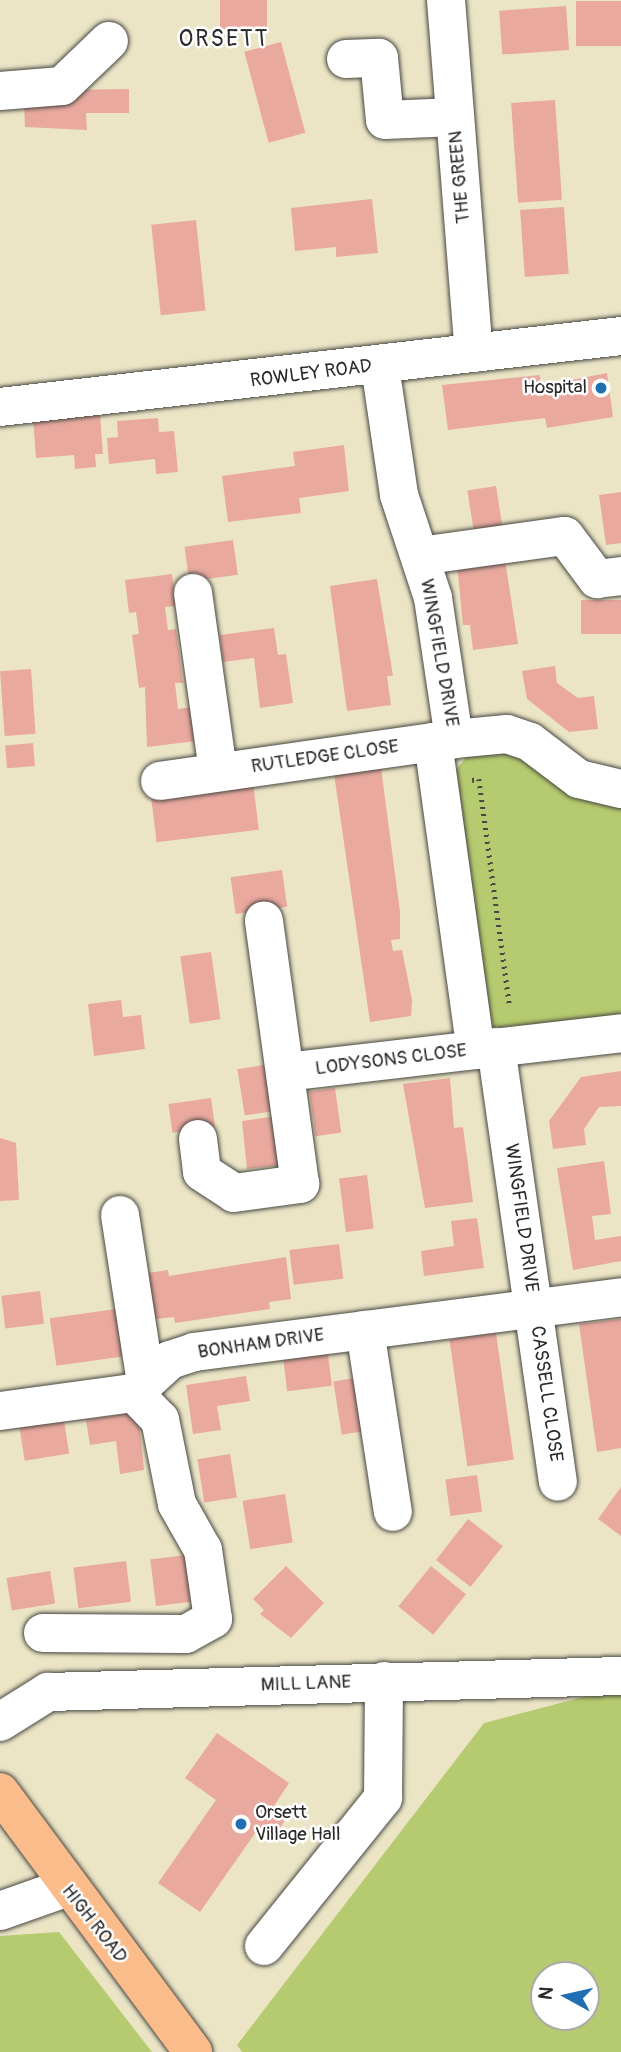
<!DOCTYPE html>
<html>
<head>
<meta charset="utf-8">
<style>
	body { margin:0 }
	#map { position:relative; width:621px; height:2052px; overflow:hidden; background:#ebe5c6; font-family:Pangolin,sans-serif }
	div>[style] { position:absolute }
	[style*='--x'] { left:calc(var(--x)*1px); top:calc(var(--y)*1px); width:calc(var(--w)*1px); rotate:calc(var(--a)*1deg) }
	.green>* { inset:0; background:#b6cb6f }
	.building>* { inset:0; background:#eaa99f; transform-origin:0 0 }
	.path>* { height:4.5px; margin-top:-2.25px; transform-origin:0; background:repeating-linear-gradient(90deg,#484742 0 2px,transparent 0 7px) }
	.roads { filter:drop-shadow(0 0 2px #484742) drop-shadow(0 0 2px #484742) }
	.minor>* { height:38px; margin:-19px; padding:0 19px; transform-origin:19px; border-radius:19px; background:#fff }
	.major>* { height:38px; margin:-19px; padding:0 19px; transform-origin:19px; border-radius:19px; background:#f9bc8a }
	.dots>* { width:19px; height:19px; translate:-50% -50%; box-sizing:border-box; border:4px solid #fff; border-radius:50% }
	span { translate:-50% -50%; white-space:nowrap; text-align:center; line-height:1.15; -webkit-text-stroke:5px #fff; paint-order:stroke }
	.street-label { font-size:19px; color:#2b2b2b }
	.poi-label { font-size:19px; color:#2b2b2b }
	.right { translate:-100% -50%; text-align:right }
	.left { translate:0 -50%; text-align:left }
	.quarter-label { font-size:23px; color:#2b2b2b; letter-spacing:2px }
	.north { position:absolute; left:530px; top:1961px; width:70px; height:70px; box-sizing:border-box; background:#fff; border:2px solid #aaa; border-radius:50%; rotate:278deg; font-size:19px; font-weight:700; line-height:28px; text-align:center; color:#2b2b2b }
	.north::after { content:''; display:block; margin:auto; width:24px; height:32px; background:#1f6fb2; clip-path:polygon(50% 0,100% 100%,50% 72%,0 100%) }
</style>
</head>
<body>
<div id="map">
	<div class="green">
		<div style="clip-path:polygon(503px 747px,621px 800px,621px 1018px,515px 1036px,495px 1028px,483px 1013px,452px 775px,470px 752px)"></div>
		<div style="clip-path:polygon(evenodd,621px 1687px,621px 2052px,242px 2052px,237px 2045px,484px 1723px,621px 1687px,544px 1975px,586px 1975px,586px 2017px,544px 2017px,544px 1975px)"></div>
		<div style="clip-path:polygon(59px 1932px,152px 2052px,0 2052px,0 1936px)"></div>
	</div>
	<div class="building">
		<div style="left:220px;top:0;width:47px;height:29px"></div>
		<div style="left:621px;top:1px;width:45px;height:45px;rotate:90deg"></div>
		<div style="left:566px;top:6px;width:44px;height:67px;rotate:86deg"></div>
		<div style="left:281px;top:42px;width:94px;height:38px;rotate:75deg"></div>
		<div style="clip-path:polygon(129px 89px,129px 113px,86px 113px,87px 130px,25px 127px,24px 101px,61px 90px)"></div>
		<div style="left:555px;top:100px;width:100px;height:44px;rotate:86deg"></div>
		<div style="clip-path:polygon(372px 199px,378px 253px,336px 257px,336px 247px,295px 251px,291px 208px)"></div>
		<div style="left:564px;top:207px;width:67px;height:44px;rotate:86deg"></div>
		<div style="left:196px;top:220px;width:91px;height:45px;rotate:84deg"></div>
		<div style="clip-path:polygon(607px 373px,613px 417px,547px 428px,545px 418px,448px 430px,442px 385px,540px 375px,541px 386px)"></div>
		<div style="clip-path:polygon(100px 414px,103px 454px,95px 454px,96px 467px,75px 469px,74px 455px,36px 458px,33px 419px)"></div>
		<div style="clip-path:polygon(158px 418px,159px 432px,174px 431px,178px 472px,156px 474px,155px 459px,109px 464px,107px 438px,118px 437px,117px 421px)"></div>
		<div style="clip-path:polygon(344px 445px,349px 491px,299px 498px,301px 513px,228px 522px,222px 476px,295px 466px,293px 452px)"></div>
		<div style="left:496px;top:486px;width:44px;height:29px;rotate:81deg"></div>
		<div style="clip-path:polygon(621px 492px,621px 543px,606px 545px,599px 495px)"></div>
		<div style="left:233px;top:540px;width:35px;height:49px;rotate:82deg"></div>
		<div style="clip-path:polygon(503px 547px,518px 644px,473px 650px,470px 625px,463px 625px,456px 554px)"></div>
		<div style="clip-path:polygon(172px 574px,176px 606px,165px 607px,168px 630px,176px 629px,183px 683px,175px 683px,178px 709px,191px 707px,196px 741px,147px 747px,145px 687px,139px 688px,132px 635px,139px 634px,136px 612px,129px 613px,125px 580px)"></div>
		<div style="clip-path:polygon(377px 579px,393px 676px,387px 676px,391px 705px,347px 711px,330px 586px)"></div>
		<div style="left:621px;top:600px;width:34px;height:40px;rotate:90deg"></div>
		<div style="clip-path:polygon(274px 628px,278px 655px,286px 654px,293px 703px,260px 708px,254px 658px,223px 662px,220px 635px)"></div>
		<div style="clip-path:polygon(555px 666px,557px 683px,578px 698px,594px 696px,598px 729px,569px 732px,527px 699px,522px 671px)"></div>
		<div style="left:31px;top:669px;width:65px;height:31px;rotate:86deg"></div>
		<div style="left:33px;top:743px;width:23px;height:28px;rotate:85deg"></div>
		<div style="clip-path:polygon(380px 760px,400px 912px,400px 939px,391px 940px,393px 951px,402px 950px,412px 1000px,411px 1016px,370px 1022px,333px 767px)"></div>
		<div style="left:253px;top:782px;width:48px;height:103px;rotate:83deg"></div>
		<div style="left:282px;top:870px;width:37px;height:52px;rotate:82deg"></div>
		<div style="left:211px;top:952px;width:68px;height:31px;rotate:82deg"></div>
		<div style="clip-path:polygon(121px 1000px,123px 1017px,141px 1015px,145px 1049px,94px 1056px,88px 1004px)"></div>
		<div style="left:270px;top:1064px;width:47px;height:33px;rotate:81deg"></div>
		<div style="clip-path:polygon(621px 1071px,621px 1106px,599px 1107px,584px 1129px,586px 1145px,553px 1149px,549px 1121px,581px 1077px)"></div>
		<div style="clip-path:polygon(450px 1078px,454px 1128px,463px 1127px,473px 1202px,425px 1208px,403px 1084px)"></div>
		<div style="left:335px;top:1088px;width:45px;height:26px;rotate:82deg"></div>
		<div style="left:211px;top:1098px;width:29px;height:43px;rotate:82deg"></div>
		<div style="clip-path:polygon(277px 1116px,314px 1161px,247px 1169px,242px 1121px)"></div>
		<div style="clip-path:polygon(0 1138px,16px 1143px,19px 1200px,0 1201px)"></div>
		<div style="clip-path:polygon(604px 1161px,611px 1214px,592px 1216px,595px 1240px,621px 1236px,621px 1261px,573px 1270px,557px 1168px)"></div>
		<div style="left:367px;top:1175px;width:54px;height:28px;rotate:83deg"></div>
		<div style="clip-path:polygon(477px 1218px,484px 1268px,424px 1276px,421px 1251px,454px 1246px,451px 1221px)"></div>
		<div style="left:339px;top:1244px;width:35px;height:50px;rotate:83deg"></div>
		<div style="clip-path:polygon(286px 1257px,291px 1299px,269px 1302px,270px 1309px,175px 1323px,174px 1317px,147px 1320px,141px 1274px,168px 1270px,169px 1276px)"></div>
		<div style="left:40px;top:1291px;width:33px;height:39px;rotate:83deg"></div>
		<div style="left:123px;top:1308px;width:48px;height:74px;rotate:82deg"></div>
		<div style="clip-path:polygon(621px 1319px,621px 1448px,597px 1452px,579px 1324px)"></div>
		<div style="left:496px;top:1333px;width:128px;height:47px;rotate:82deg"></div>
		<div style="left:328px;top:1354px;width:32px;height:45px;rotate:83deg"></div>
		<div style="clip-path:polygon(246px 1376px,250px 1401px,217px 1406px,221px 1430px,193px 1434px,186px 1385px)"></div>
		<div style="left:361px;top:1377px;width:54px;height:28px;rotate:81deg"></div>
		<div style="clip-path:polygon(138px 1412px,144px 1470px,120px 1474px,116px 1441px,90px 1445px,86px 1420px)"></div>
		<div style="left:64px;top:1421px;width:33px;height:45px;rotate:81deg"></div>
		<div style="left:230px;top:1454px;width:44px;height:33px;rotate:81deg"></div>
		<div style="left:477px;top:1475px;width:37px;height:32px;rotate:82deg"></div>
		<div style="clip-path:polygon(621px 1487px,621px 1536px,598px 1519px)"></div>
		<div style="left:285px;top:1494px;width:49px;height:43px;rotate:81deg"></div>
		<div style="left:468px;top:1519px;width:44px;height:52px;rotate:38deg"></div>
		<div style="left:186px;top:1555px;width:47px;height:36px;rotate:83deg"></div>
		<div style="left:126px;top:1561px;width:41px;height:53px;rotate:83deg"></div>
		<div style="clip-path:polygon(286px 1566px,324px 1603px,291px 1638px,260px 1614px,264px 1610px,253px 1599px)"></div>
		<div style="left:431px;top:1566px;width:45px;height:52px;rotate:39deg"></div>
		<div style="left:50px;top:1571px;width:33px;height:44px;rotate:81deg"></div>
		<div style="clip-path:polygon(217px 1733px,289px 1783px,272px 1809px,286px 1819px,272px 1839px,258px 1829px,200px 1912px,158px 1883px,216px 1800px,185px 1778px)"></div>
	</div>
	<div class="path">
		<div style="--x:472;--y:780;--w:7;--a:-8"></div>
		<div style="--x:479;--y:779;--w:230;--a:82.3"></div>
	</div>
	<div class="roads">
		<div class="minor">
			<div style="--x:446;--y:0;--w:354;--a:85.5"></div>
			<div style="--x:346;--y:59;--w:33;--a:-2"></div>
			<div style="--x:379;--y:58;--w:62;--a:84.5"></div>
			<div style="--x:385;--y:120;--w:70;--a:-2.5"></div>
			<div style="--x:0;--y:91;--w:62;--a:-4.6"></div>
			<div style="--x:62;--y:86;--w:65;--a:-43.8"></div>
			<div style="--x:380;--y:366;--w:130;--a:81.6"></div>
			<div style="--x:399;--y:495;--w:108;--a:71.7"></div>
			<div style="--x:433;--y:598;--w:143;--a:81.5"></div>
			<div style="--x:454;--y:739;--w:21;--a:172"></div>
			<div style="--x:433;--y:742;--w:311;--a:82.1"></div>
			<div style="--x:0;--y:407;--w:625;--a:-6.52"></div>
			<div style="--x:420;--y:556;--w:146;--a:-7.9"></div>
			<div style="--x:565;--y:536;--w:54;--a:53.3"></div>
			<div style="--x:597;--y:579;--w:24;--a:-7"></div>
			<div style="--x:193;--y:593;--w:180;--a:82"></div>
			<div style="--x:454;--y:739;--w:53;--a:-5.4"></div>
			<div style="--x:507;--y:734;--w:24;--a:19"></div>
			<div style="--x:530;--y:742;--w:61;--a:37.1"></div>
			<div style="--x:579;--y:779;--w:43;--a:13.4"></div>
			<div style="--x:160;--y:781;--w:276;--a:-8.1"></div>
			<div style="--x:496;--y:1047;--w:439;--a:81.9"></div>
			<div style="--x:286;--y:1072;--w:337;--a:-6.6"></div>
			<div style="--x:198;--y:1139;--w:33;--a:83"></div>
			<div style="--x:202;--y:1172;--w:38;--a:33"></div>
			<div style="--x:234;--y:1193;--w:67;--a:-7.8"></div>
			<div style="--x:300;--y:1184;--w:266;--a:-97.8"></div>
			<div style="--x:120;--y:1215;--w:169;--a:81.2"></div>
			<div style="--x:365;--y:1330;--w:184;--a:81.3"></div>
			<div style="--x:0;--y:1411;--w:135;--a:-7.7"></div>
			<div style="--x:134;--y:1393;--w:49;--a:-42.5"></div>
			<div style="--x:170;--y:1360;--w:25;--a:-18"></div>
			<div style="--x:194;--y:1352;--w:431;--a:-7.3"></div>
			<div style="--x:43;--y:1633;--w:143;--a:0.4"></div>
			<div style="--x:186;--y:1634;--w:31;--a:-29"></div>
			<div style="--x:213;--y:1619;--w:70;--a:-98.2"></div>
			<div style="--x:203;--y:1550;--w:53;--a:-119.5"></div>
			<div style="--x:177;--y:1504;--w:86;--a:-101.4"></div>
			<div style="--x:160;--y:1420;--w:37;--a:-134"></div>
			<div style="--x:0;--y:1722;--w:57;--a:-32"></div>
			<div style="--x:48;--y:1692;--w:573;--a:-1.6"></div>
			<div style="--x:0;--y:1911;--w:69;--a:-19.5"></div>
			<div style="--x:264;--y:1946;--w:190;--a:-51.2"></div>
			<div style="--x:383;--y:1798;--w:117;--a:-89.5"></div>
		</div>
		<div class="major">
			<div style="--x:0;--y:1792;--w:324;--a:53.4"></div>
		</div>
	</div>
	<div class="dots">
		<div style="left:601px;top:388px;background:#1f6fb2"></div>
		<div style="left:241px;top:1824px;background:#1f6fb2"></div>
	</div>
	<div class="street-label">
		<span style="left:460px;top:177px;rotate:-95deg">THE GREEN</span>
		<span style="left:311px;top:374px;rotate:-7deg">ROWLEY ROAD</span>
		<span style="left:439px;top:653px;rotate:80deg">WINGFIELD DRIVE</span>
		<span style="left:325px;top:757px;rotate:-8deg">RUTLEDGE CLOSE</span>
		<span style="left:391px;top:1060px;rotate:-7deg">LODYSONS CLOSE</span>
		<span style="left:521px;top:1218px;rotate:82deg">WINGFIELD DRIVE</span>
		<span style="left:261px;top:1344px;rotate:-8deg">BONHAM DRIVE</span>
		<span style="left:546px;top:1394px;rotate:82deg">CASSELL CLOSE</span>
		<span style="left:306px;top:1684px;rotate:-2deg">MILL LANE</span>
		<span style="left:94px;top:1924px;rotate:52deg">HIGH ROAD</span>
	</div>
	<div class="poi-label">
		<span class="right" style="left:587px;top:388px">Hospital</span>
		<span class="left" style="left:255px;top:1824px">Orsett<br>Village Hall</span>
	</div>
	<div class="quarter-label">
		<span style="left:224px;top:39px">ORSETT</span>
	</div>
	<div class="north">N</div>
</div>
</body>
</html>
